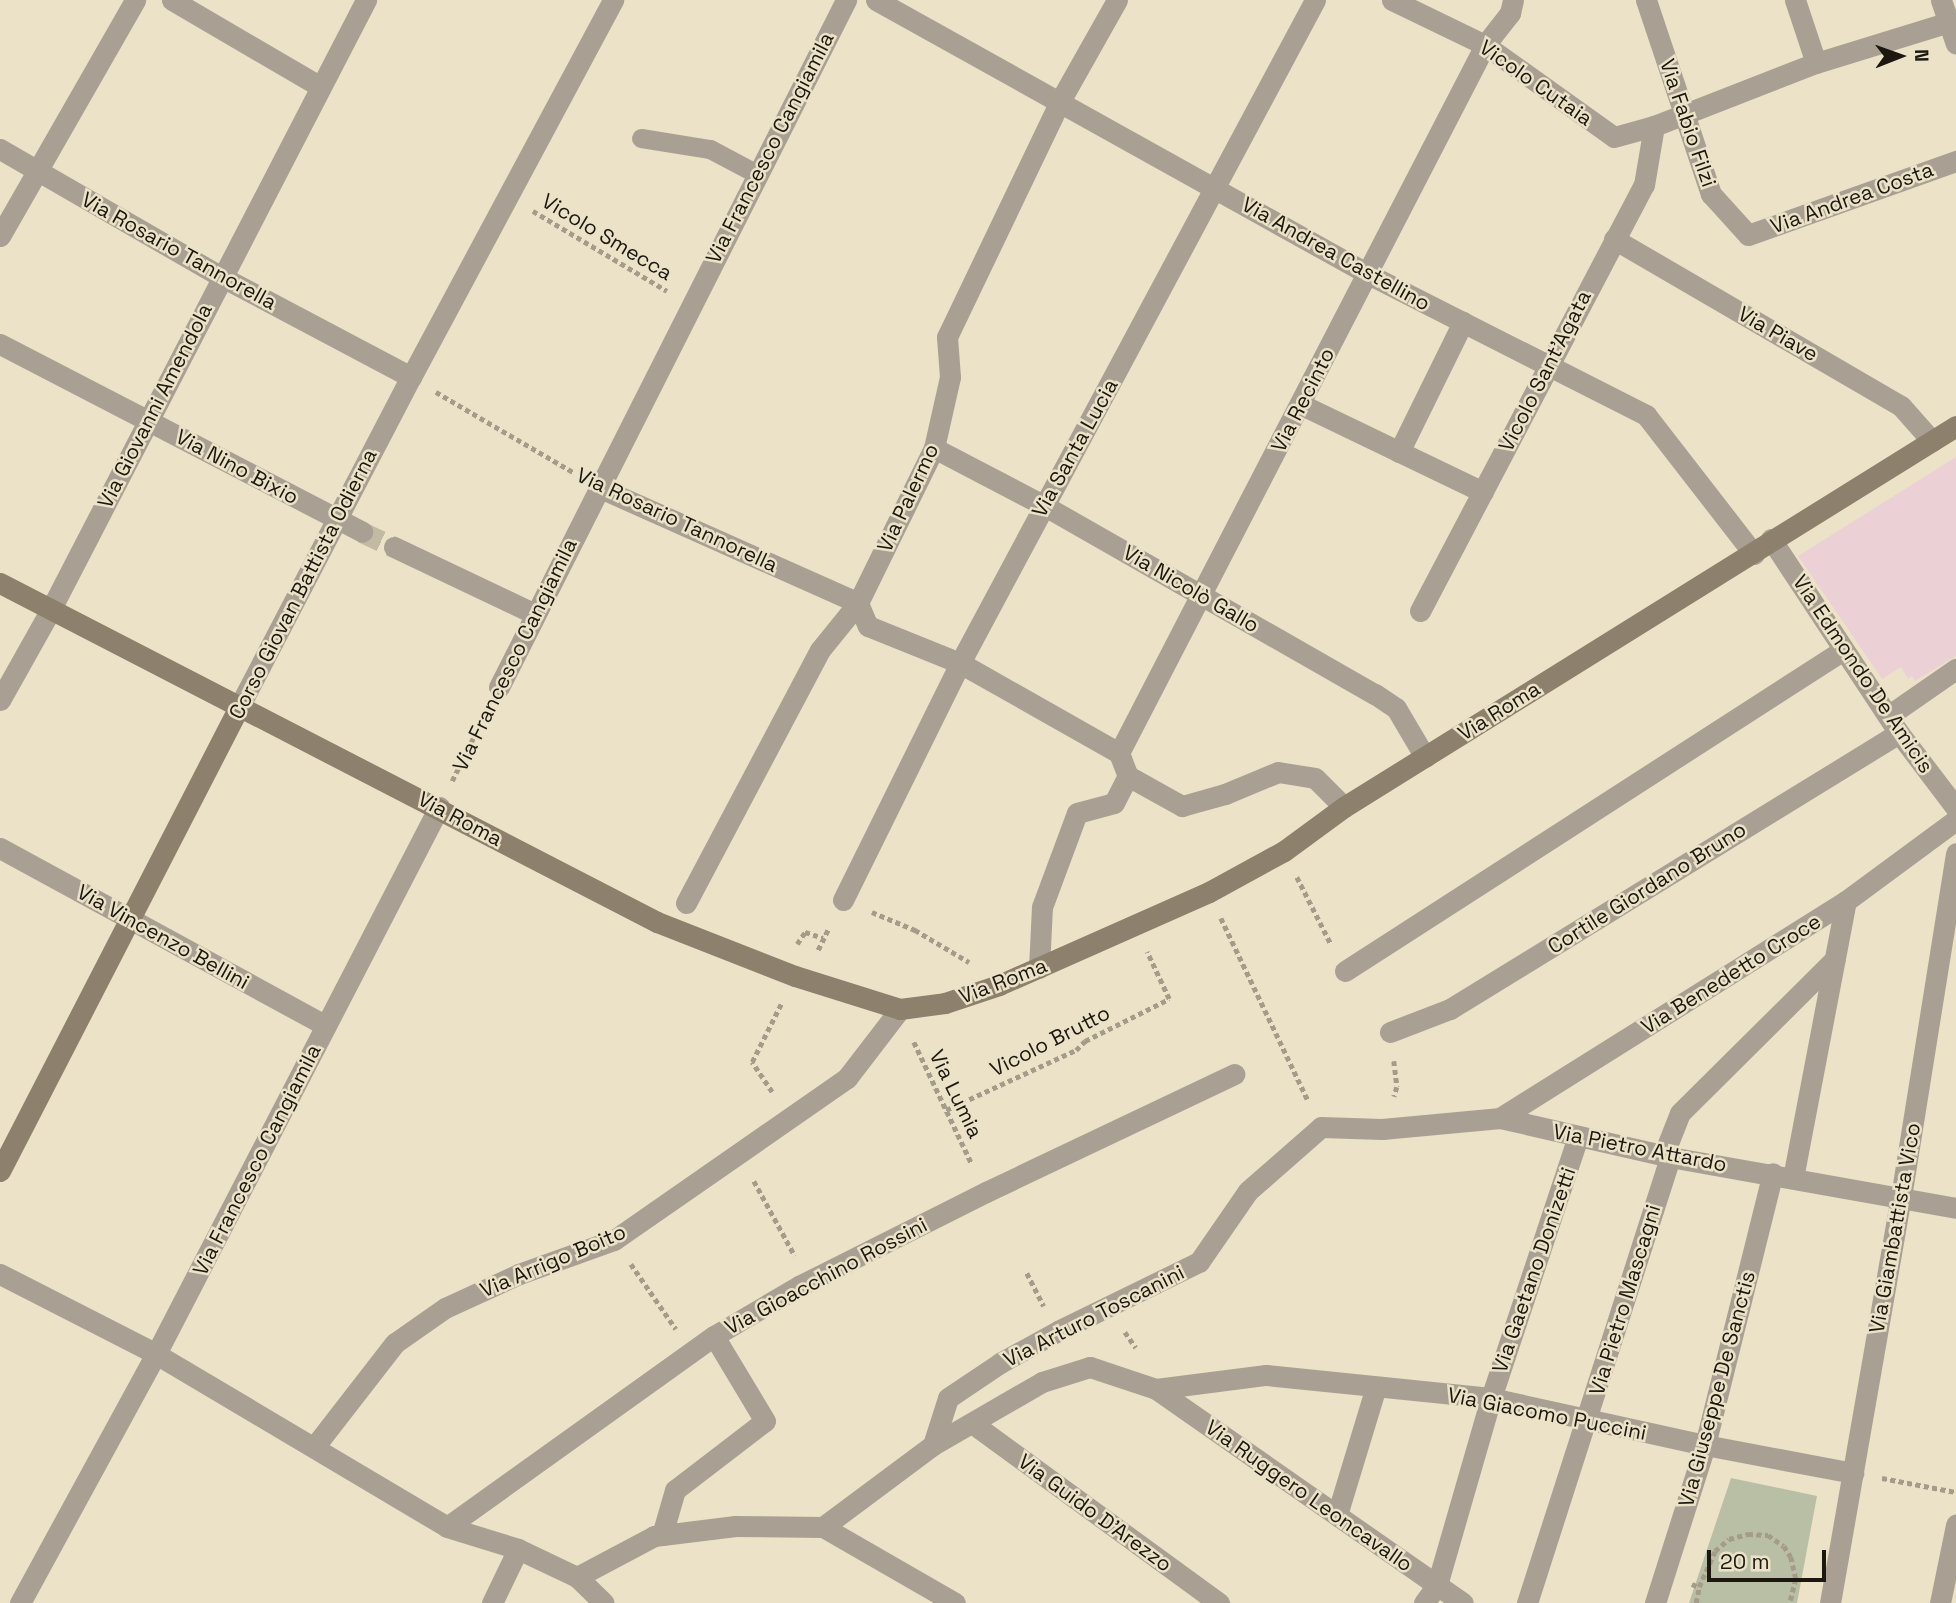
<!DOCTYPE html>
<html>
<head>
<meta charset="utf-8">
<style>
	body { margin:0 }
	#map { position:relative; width:1956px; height:1603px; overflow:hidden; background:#ece2c8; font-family:"Space Grotesk",sans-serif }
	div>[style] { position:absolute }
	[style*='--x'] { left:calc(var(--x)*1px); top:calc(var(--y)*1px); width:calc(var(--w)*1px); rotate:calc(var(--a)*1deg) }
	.education>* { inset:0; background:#ebd1d5 }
	.green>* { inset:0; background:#b9bfa5 }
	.street-tunnel>* { height:21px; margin-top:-10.5px; transform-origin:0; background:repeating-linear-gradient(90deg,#c2baa3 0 21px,transparent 0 31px) }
	.path>* { height:4.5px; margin-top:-2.25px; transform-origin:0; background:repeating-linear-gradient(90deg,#a49c88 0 5px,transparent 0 8.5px) }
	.lane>* { height:19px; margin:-9.5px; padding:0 9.5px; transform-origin:9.5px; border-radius:9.5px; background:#a9a093 }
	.street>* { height:21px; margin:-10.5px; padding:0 10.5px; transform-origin:10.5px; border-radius:10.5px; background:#a9a093 }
	.secondary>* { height:21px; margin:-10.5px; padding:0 10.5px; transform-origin:10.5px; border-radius:10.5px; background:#8d806c }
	span { translate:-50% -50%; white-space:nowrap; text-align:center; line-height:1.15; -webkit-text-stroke:5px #ece2c8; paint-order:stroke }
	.street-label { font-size:21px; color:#1c180f }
	.north { position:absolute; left:1865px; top:21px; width:70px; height:70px; -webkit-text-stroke:5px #ece2c8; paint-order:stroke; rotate:89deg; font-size:19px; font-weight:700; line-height:28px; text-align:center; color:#1c180f }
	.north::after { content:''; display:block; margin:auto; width:24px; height:32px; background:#1c180f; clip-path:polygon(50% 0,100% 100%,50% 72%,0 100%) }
	.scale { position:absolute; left:1707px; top:1550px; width:119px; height:32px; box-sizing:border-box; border:4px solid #1c180f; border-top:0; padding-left:9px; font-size:21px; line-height:24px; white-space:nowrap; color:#1c180f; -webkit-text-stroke:5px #ece2c8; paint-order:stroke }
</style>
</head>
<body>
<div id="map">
	<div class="education">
		<div style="clip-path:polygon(1956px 457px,1956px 656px,1915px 681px,1912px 676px,1908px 679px,1901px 667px,1882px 679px,1798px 556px)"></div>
	</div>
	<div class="green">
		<div style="clip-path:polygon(1731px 1478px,1817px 1496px,1797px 1603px,1689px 1603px)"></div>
	</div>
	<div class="street-tunnel">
		<div style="--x:362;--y:532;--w:35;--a:25"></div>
	</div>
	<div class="path">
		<div style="--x:533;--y:211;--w:156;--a:30.8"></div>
		<div style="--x:436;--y:392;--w:159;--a:30.3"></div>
		<div style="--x:452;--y:781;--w:75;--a:-63.8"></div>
		<div style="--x:1297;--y:877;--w:75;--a:63.1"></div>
		<div style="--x:872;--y:912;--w:47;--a:22.7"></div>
		<div style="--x:915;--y:930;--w:63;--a:30.7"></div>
		<div style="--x:1221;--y:918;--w:202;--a:64.5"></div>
		<div style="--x:797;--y:944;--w:14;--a:-56"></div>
		<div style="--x:805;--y:932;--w:19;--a:18"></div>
		<div style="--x:818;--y:950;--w:25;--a:-64"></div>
		<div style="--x:914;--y:1042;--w:135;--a:64.6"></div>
		<div style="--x:1394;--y:1061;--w:26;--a:83"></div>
		<div style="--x:1397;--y:1087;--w:10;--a:107"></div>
		<div style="--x:772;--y:1092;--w:36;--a:-124"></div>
		<div style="--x:752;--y:1062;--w:67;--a:-63.4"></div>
		<div style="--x:946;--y:1110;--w:143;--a:-24.8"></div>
		<div style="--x:1076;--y:1050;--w:13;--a:-45"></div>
		<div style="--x:1085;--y:1041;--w:94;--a:-26.6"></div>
		<div style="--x:1169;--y:999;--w:52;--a:-115.1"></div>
		<div style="--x:754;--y:1181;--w:85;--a:61.3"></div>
		<div style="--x:631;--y:1264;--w:79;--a:55.3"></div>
		<div style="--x:1027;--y:1273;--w:37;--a:63"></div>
		<div style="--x:1125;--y:1332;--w:19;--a:55"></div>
		<div style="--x:1882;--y:1478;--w:75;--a:10.7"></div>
		<div style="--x:1692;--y:1584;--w:8;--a:23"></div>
		<div style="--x:1699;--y:1587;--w:39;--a:-66"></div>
		<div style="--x:1715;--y:1551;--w:18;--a:-41"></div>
		<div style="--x:1729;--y:1539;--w:20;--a:-15"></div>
		<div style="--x:1748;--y:1534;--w:20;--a:3"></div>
		<div style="--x:1768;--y:1535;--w:19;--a:35"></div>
		<div style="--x:1784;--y:1546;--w:13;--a:58"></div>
		<div style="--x:1791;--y:1557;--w:23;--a:77"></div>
		<div style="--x:1796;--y:1579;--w:25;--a:104"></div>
		<div style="--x:1696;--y:1603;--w:16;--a:-79"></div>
	</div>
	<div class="lane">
		<div style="--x:641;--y:138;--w:70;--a:9.1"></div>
		<div style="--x:710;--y:149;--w:53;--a:28"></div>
	</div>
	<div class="street">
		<div style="--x:172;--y:0;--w:170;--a:30.3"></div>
		<div style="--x:876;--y:0;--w:563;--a:29.11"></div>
		<div style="--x:1368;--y:274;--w:312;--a:26.9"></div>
		<div style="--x:1646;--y:415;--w:176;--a:52.2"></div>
		<div style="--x:1392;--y:0;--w:103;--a:25.8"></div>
		<div style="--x:1485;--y:45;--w:158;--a:35.5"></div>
		<div style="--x:1614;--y:137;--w:41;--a:-15.4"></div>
		<div style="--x:1654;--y:126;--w:174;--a:-21.3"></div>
		<div style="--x:1816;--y:63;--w:146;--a:-17.1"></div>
		<div style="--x:1646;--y:0;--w:205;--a:71.5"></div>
		<div style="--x:1711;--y:194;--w:55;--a:47.9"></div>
		<div style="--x:1748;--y:235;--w:221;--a:-19.6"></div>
		<div style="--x:1795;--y:0;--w:66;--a:71.6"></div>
		<div style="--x:1941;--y:0;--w:46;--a:71.2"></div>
		<div style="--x:0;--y:149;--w:256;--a:30"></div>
		<div style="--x:222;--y:277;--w:214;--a:27.9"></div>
		<div style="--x:0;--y:236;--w:272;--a:-60.2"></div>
		<div style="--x:1614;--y:239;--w:332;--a:30.2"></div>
		<div style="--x:1901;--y:406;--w:47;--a:48.5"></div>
		<div style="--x:0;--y:344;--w:408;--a:27.4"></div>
		<div style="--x:1300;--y:404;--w:203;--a:25.7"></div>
		<div style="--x:934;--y:448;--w:123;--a:27.6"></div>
		<div style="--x:1043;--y:505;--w:382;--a:29.7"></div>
		<div style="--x:1375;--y:694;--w:25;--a:34"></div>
		<div style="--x:1396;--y:708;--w:57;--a:59.4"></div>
		<div style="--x:1399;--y:452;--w:145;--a:-63.8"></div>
		<div style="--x:598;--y:487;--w:285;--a:24"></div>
		<div style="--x:858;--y:603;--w:25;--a:67"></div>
		<div style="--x:868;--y:626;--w:99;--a:21.9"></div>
		<div style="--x:960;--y:663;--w:183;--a:29.5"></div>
		<div style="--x:1119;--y:753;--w:25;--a:69"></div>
		<div style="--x:1128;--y:776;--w:62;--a:29.1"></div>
		<div style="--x:1182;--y:806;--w:45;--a:-15.6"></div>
		<div style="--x:1225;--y:794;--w:57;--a:-22.5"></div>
		<div style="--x:1278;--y:772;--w:37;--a:9"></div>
		<div style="--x:1315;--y:778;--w:41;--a:45"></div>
		<div style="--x:1771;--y:539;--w:232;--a:56.6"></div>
		<div style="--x:1899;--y:733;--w:94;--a:52.8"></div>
		<div style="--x:394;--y:547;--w:156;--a:25.4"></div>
		<div style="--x:1420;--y:611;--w:481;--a:-62.3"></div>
		<div style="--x:1644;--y:185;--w:60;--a:-80.4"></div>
		<div style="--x:499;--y:687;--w:770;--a:-63.2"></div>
		<div style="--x:0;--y:700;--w:104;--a:-60.7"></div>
		<div style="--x:51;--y:609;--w:686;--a:-62.65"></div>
		<div style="--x:240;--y:705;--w:370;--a:-62.5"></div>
		<div style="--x:411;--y:377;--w:428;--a:-61.8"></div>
		<div style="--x:1888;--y:716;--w:83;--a:-34.7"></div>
		<div style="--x:1119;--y:753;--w:797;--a:-62.66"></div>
		<div style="--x:1485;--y:45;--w:41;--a:-52"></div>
		<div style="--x:1510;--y:13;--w:13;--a:-77"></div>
		<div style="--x:0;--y:848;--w:371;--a:28.6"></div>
		<div style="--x:843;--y:900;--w:264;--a:-63.7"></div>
		<div style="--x:960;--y:663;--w:752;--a:-61.83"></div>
		<div style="--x:686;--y:903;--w:286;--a:-62.1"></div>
		<div style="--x:820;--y:650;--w:60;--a:-51"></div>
		<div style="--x:858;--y:603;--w:173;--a:-63.9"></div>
		<div style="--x:934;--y:448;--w:73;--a:-77.3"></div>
		<div style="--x:950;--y:377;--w:40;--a:-94.3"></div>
		<div style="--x:947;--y:337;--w:259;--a:-64.4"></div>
		<div style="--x:1059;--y:103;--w:118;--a:-60.6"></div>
		<div style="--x:1039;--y:968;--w:61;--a:-87.2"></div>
		<div style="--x:1042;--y:907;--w:100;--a:-69.6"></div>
		<div style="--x:1077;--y:813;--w:38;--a:-15"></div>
		<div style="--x:1114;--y:803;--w:30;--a:-63"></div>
		<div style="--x:1345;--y:971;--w:592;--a:-32.8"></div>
		<div style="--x:1390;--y:1032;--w:64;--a:-21"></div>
		<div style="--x:1450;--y:1009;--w:527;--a:-31.58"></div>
		<div style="--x:1500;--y:1118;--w:408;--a:-32.1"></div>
		<div style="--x:1846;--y:901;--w:137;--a:-36.4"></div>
		<div style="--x:1663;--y:1156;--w:46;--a:-68.4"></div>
		<div style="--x:1680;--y:1113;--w:218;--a:-44.8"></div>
		<div style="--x:1793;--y:1178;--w:282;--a:-79.2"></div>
		<div style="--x:0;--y:1274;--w:175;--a:27.1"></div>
		<div style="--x:156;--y:1354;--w:339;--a:30.7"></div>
		<div style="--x:447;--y:1527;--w:74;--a:17.2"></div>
		<div style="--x:518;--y:1549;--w:65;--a:25.4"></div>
		<div style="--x:577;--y:1577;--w:37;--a:44"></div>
		<div style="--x:1156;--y:1389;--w:111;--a:-7.3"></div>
		<div style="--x:1266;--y:1375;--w:226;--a:5.8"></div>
		<div style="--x:1491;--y:1398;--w:219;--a:12.4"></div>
		<div style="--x:1705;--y:1445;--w:151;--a:10.7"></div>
		<div style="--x:972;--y:1423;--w:306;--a:36.1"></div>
		<div style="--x:933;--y:1445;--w:49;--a:-72.3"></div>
		<div style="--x:948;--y:1398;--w:63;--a:-33.9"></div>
		<div style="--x:1000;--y:1363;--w:66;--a:-28.9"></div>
		<div style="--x:1058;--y:1331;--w:157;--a:-26.1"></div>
		<div style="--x:1199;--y:1262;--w:86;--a:-55.4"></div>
		<div style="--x:1248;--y:1191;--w:97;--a:-41.2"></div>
		<div style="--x:1321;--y:1127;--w:61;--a:1.9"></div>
		<div style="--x:1382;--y:1129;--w:119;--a:-5.3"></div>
		<div style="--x:1500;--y:1118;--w:174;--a:12.9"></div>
		<div style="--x:1670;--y:1157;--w:291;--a:10.1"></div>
		<div style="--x:315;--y:1446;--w:130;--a:-52.2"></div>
		<div style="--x:395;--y:1343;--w:61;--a:-35"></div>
		<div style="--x:445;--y:1308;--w:81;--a:-24.7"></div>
		<div style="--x:519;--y:1274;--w:101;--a:-19.7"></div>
		<div style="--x:614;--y:1240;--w:284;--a:-34.8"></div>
		<div style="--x:847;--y:1078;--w:87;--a:-52.5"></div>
		<div style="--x:1337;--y:1515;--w:134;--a:-73.1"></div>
		<div style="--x:447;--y:1527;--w:328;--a:-35.6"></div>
		<div style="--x:714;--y:1336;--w:99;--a:-30.5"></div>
		<div style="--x:799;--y:1286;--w:209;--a:-26.7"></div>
		<div style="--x:986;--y:1192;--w:275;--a:-25.4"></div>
		<div style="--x:823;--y:1527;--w:152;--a:29.9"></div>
		<div style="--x:662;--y:1535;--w:47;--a:-73.9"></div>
		<div style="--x:675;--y:1490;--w:113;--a:-37.5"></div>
		<div style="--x:765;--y:1421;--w:99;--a:-121"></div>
		<div style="--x:577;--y:1577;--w:87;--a:-28"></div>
		<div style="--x:654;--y:1536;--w:82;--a:-7"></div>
		<div style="--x:735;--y:1526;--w:88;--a:0.7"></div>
		<div style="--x:823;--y:1527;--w:137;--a:-36.7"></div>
		<div style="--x:933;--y:1445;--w:126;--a:-30"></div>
		<div style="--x:1042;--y:1382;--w:50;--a:-17.4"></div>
		<div style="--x:1090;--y:1367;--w:70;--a:18.4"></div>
		<div style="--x:1156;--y:1389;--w:374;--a:34.9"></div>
		<div style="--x:20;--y:1603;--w:284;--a:-61.4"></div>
		<div style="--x:156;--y:1354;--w:616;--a:-62.64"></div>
		<div style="--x:492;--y:1603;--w:60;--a:-64.3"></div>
		<div style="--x:1424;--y:1603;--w:22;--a:-54"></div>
		<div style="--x:1437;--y:1585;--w:195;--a:-73.9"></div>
		<div style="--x:1491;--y:1398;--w:276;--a:-71.6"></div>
		<div style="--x:1527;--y:1603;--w:468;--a:-72.2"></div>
		<div style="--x:1655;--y:1603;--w:166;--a:-72.4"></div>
		<div style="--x:1705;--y:1445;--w:280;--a:-76"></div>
		<div style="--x:1830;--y:1603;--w:412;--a:-80.1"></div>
		<div style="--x:1901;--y:1197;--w:348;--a:-80.9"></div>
		<div style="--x:1940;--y:1603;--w:80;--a:-78.4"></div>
	</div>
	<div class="secondary">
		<div style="--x:0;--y:583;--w:739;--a:27.29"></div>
		<div style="--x:657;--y:922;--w:148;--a:21.4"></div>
		<div style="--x:795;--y:976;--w:110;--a:17.4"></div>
		<div style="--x:900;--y:1009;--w:45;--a:-7.6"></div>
		<div style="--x:945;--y:1003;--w:57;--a:-18.4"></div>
		<div style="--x:999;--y:985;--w:230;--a:-23.9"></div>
		<div style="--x:1209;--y:892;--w:85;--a:-28.7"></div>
		<div style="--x:1284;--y:851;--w:74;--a:-36.3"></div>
		<div style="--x:1344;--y:807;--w:721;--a:-31.9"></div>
		<div style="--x:0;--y:1171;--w:524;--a:-62.75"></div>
	</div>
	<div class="street-label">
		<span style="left:1536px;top:83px;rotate:35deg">Vicolo Cutaia</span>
		<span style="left:1688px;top:123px;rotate:71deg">Via Fabio Filzi</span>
		<span style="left:770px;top:148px;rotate:-63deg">Via Francesco Cangiamila</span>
		<span style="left:1852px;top:198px;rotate:-20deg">Via Andrea Costa</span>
		<span style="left:607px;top:237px;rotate:31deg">Vicolo Smecca</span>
		<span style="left:179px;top:251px;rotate:29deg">Via Rosario Tannorella</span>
		<span style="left:1336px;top:254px;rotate:29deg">Via Andrea Castellino</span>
		<span style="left:1778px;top:334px;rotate:30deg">Via Piave</span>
		<span style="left:1545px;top:371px;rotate:-63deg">Vicolo Sant'Agata</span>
		<span style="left:1303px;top:400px;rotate:-63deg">Via Recinto</span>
		<span style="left:155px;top:406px;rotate:-63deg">Via Giovanni Amendola</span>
		<span style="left:1075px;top:448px;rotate:-61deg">Via Santa Lucia</span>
		<span style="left:237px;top:467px;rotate:28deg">Via Nino Bixio</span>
		<span style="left:908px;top:498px;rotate:-65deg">Via Palermo</span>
		<span style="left:677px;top:520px;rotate:25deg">Via Rosario Tannorella</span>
		<span style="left:303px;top:584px;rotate:-63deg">Corso Giovan Battista Odierna</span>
		<span style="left:1191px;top:589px;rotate:30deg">Via Nicolò Gallo</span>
		<span style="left:515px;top:655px;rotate:-64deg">Via Francesco Cangiamila</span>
		<span style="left:1863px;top:674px;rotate:56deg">Via Edmondo De Amicis</span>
		<span style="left:1499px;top:711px;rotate:-32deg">Via Roma</span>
		<span style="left:460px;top:819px;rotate:28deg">Via Roma</span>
		<span style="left:1647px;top:888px;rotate:-32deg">Cortile Giordano Bruno</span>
		<span style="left:163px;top:937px;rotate:29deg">Via Vincenzo Bellini</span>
		<span style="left:1731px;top:974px;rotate:-32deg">Via Benedetto Croce</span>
		<span style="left:1003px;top:981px;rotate:-21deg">Via Roma</span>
		<span style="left:1050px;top:1041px;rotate:-27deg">Vicolo Brutto</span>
		<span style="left:956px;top:1094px;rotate:64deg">Via Lumia</span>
		<span style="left:1640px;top:1148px;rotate:11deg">Via Pietro Attardo</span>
		<span style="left:257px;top:1160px;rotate:-63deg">Via Francesco Cangiamila</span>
		<span style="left:1895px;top:1228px;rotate:-80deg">Via Giambattista Vico</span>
		<span style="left:553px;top:1261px;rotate:-23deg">Via Arrigo Boito</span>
		<span style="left:1534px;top:1270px;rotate:-71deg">Via Gaetano Donizetti</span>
		<span style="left:826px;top:1276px;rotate:-28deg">Via Gioacchino Rossini</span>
		<span style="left:1625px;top:1300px;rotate:-73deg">Via Pietro Mascagni</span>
		<span style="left:1094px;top:1316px;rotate:-27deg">Via Arturo Toscanini</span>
		<span style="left:1717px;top:1389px;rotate:-75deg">Via Giuseppe De Sanctis</span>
		<span style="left:1547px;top:1414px;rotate:11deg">Via Giacomo Puccini</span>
		<span style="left:1309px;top:1496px;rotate:35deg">Via Ruggero Leoncavallo</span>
		<span style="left:1095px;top:1513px;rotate:36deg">Via Guido D'Arezzo</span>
	</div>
	<div class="north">N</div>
	<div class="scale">20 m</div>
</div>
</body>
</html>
